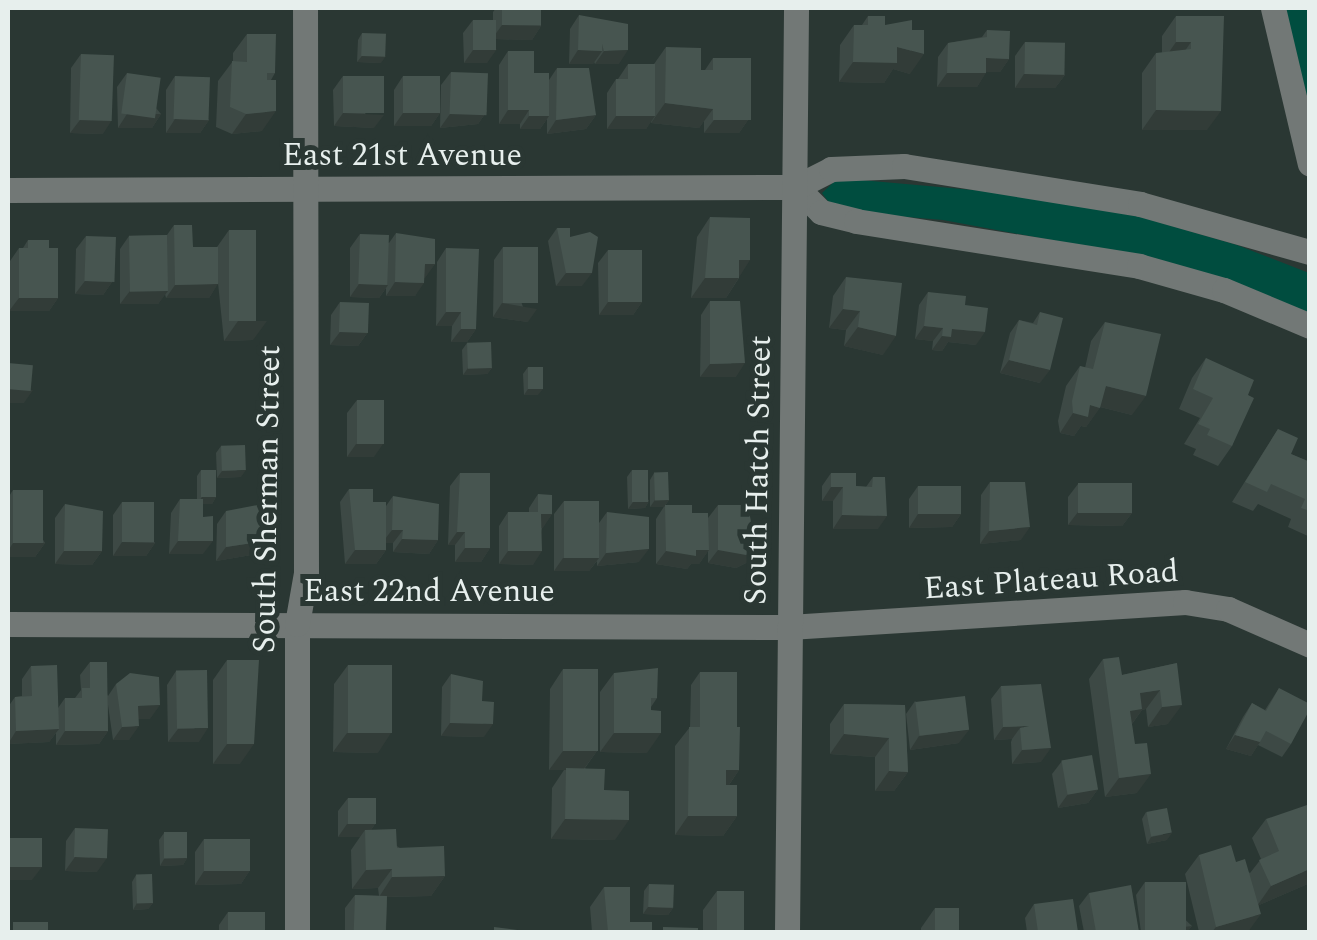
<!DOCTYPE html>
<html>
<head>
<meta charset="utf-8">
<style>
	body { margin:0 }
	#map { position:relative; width:1317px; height:940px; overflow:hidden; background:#2a3733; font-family:Spectral,serif }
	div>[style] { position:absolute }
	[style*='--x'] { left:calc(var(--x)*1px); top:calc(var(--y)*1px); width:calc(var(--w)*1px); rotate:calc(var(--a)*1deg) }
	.green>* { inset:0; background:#004d3f }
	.minor>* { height:25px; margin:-12.5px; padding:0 12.5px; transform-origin:12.5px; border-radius:12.5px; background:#727876 }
	.wall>* { inset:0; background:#3d4945 }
	.shaded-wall>* { inset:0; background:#323c38 }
	.building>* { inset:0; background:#475550; transform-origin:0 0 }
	span { translate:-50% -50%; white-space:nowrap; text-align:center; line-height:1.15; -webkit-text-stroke:10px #2a3733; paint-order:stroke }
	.street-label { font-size:32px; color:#e7efed }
	.frame { position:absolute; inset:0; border:10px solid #e7efed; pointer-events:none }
</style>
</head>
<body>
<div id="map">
	<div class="green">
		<div style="clip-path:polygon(1284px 8px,1309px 8px,1309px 125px)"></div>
		<div style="clip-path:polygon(838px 178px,1007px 193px,1141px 217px,1237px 245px,1309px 273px,1309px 318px,1132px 255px,943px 220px,835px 211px,822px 193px)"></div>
	</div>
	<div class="minor">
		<div style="--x:1273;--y:8;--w:160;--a:76.7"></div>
		<div style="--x:796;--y:187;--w:35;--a:45"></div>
		<div style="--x:821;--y:212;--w:36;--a:14"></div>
		<div style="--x:856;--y:221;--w:287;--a:9"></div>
		<div style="--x:1139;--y:266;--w:88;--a:15.8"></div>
		<div style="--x:1224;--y:290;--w:93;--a:22.7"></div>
		<div style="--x:8;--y:190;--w:788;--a:-0.22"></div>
		<div style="--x:796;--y:187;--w:39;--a:-27"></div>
		<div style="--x:831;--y:169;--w:73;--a:-2.4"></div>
		<div style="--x:904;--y:166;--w:239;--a:9.1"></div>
		<div style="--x:1140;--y:204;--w:177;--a:15.8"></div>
		<div style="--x:8;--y:624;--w:781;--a:0.22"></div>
		<div style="--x:789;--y:627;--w:397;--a:-3.6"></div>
		<div style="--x:1185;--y:602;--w:44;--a:9.2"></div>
		<div style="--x:1228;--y:609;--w:90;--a:23.7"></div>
		<div style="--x:297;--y:932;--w:308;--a:-90"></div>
		<div style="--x:297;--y:624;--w:52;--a:-80"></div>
		<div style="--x:306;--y:573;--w:565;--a:-90.1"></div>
		<div style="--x:787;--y:932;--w:924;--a:-89.44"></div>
	</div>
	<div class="wall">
		<div style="clip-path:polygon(496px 8px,541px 8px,541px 26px,532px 40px,496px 39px,487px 63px,464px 63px,463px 33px,473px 20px,493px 20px,493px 12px)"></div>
		<div style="clip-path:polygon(579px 15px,619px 64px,595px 64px,594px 62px,593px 64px,569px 64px,570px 29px)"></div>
		<div style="clip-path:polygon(868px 16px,885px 25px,912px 30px,910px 74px,893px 69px,884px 83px,839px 82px,840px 45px,854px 25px,862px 25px)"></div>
		<div style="clip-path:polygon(1176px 16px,1224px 16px,1207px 130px,1142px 130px,1142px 73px,1156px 53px,1162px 53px,1162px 36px)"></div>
		<div style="clip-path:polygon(987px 30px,1009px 59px,1000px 72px,986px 72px,977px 87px,937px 87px,938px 57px,948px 43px,982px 37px)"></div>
		<div style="clip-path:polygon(362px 33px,381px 63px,357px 62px,358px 40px)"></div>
		<div style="clip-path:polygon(247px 34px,275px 73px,271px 80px,262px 131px,232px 134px,216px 127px,218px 81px,233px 61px,233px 53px)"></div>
		<div style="clip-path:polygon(1025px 42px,1065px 75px,1055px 88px,1015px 88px,1015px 56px)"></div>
		<div style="clip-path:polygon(666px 47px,701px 70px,705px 70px,713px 58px,748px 120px,739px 133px,704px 133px,704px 121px,699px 128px,651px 123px,651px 121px,646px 129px,607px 129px,607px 93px,616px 79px,618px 79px,628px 64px,654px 64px)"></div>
		<div style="clip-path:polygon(508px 51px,534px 73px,549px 80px,557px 68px,596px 115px,586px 129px,547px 134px,547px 119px,540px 129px,520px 129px,520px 124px,499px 124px,499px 65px)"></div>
		<div style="clip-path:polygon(81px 54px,103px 134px,70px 133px,71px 68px)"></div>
		<div style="clip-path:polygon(451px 72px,487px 111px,478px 124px,440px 128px,441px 85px)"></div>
		<div style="clip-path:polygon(127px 73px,161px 114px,152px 128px,118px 128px,117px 87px)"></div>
		<div style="clip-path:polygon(175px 76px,209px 120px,200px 133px,166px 133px,166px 90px)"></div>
		<div style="clip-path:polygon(343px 76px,374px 128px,334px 126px,333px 90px)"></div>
		<div style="clip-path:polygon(403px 76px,440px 113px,431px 126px,394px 126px,394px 90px)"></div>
		<div style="clip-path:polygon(710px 217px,739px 275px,739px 278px,726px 298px,691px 298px,697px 237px)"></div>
		<div style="clip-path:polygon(174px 225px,193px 247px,217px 247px,229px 230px,253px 340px,224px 341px,218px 283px,209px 298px,166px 298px,165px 294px,158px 304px,120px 304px,120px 249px,129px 236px,167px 235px)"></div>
		<div style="clip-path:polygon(557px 228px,570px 237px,582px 286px,556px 286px,548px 241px)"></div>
		<div style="clip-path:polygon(396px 233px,435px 264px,424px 277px,415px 296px,386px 296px,386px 288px,379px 298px,350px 297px,350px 248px,360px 234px,389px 243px)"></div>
		<div style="clip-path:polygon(86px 236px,112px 282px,103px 295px,75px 294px,76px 249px)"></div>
		<div style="clip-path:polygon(28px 240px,49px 248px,58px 298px,49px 311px,9px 311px,10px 261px,19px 248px,23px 248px)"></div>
		<div style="clip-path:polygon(503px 247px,528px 322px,493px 317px,494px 260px)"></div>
		<div style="clip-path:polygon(446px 248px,476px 329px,467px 342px,451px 342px,452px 326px,436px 326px,437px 262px)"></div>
		<div style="clip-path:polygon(608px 250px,642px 302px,633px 315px,599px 315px,598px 263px)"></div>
		<div style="clip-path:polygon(846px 277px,883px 355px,844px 346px,846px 330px,829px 328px,833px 296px)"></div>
		<div style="clip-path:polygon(928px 292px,965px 305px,976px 345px,948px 342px,942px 351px,932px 350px,933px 341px,915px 339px,919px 305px)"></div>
		<div style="clip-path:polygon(710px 301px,736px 377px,700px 377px,701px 315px)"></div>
		<div style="clip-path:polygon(340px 302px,368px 332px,358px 346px,330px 345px,331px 315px)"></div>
		<div style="clip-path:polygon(1040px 312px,1040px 383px,1000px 373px,1010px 333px,1019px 320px,1033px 323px)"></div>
		<div style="clip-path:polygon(1105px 322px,1132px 415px,1100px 407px,1086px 427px,1081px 426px,1074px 436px,1060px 433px,1058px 421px,1066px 386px,1080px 366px,1085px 368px,1091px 341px)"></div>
		<div style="clip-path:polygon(467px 343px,492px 368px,487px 374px,463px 375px,462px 350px)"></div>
		<div style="clip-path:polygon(1206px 358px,1248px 395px,1232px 446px,1218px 466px,1193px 455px,1196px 449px,1184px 444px,1200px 418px,1179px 409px,1192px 378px)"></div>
		<div style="clip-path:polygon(528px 367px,538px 395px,524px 395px,523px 374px)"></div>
		<div style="clip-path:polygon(357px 400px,374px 457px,347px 457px,347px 413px)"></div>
		<div style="clip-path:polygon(1278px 429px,1291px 454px,1310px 462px,1310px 537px,1288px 527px,1291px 519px,1258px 504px,1253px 511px,1232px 502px)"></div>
		<div style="clip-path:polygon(221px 446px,241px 477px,217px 478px,216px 453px)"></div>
		<div style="clip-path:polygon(201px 470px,216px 497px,212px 504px,203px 504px,203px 554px,169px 554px,171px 513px,180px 499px,197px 499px,197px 476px)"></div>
		<div style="clip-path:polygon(632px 470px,649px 501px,645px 508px,628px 509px,627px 477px)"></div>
		<div style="clip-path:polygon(460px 473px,490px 548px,481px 562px,455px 562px,455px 545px,448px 545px,450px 486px)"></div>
		<div style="clip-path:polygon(654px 473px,669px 500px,664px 507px,650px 507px,650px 480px)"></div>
		<div style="clip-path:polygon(831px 473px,856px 486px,866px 487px,873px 477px,878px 529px,833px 529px,833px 501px,822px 501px,822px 486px)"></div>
		<div style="clip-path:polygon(990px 482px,1021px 540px,980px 544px,981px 495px)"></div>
		<div style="clip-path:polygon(1078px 484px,1132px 513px,1122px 526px,1068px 525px,1068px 497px)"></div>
		<div style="clip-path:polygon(918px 486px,961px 514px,952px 527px,909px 528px,909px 499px)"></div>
		<div style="clip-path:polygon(349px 489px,373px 502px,386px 506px,393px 496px,438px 540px,429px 554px,393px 552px,393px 543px,386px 543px,386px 550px,376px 564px,345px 564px,340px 502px)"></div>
		<div style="clip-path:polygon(13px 490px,45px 543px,35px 557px,8px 557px,8px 498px)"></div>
		<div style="clip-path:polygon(538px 494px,552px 514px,542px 528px,533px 565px,499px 564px,499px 526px,508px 512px,529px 512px,529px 508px)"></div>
		<div style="clip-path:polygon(564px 501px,599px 523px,607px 512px,639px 562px,597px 566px,597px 561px,589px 571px,554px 571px,554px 514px)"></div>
		<div style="clip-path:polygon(122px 502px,155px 543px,146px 556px,113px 556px,113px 515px)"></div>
		<div style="clip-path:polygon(65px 504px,102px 551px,92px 565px,55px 564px,55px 518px)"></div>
		<div style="clip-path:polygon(665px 505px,708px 518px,718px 505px,756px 550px,746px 563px,736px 568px,708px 563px,708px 551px,699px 564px,691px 564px,687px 569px,656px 564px,656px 519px)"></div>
		<div style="clip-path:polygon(226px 511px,258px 554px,216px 561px,217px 524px)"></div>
		<div style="clip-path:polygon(1103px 659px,1122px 675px,1177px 663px,1168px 724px,1148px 727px,1146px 709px,1142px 710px,1132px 724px,1137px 793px,1105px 797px,1089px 679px)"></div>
		<div style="clip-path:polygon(227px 660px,240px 764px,213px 764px,213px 680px)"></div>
		<div style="clip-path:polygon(90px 662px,108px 696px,116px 684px,150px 719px,138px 719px,129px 740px,113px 740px,108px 705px,108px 731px,99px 744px,56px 745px,56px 733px,49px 742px,8px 744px,8px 707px,15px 697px,22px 696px,22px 679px,31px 666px,58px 708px,65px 698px,75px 698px,81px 690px,80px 675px)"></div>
		<div style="clip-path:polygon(348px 665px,378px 753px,333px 752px,334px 684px)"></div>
		<div style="clip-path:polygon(563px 669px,597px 751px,585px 768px,604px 790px,615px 840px,551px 839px,552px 788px,564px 770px,549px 770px,550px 689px)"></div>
		<div style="clip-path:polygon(176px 671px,199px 742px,168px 742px,167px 685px)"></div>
		<div style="clip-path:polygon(700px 672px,736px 727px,739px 770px,729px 785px,737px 816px,723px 836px,675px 835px,675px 746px,690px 727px,691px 685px)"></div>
		<div style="clip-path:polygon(614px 673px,657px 698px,651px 707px,647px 753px,600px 752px,600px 692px)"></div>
		<div style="clip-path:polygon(451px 674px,482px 701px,484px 737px,441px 736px,442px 687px)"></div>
		<div style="clip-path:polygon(1001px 686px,1041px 762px,1012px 764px,1011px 742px,1012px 739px,994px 740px,991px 699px)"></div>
		<div style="clip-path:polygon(1279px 688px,1291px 744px,1282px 757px,1258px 745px,1251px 756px,1226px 749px,1243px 717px,1252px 703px,1265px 710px)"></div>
		<div style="clip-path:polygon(915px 701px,959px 743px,910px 750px,906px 714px)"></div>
		<div style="clip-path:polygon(844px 704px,905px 705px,908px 772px,894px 791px,875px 791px,875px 757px,830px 754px,830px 724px)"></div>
		<div style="clip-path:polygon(1062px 761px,1098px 789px,1088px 803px,1058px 808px,1052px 774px)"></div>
		<div style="clip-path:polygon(348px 798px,375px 824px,371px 830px,445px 876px,431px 896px,387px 897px,386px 932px,345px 932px,345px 908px,355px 895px,379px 896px,378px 888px,352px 889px,351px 850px,360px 837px,338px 837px,338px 811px)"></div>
		<div style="clip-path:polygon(1146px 812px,1167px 840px,1147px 844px,1142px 819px)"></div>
		<div style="clip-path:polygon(1266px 819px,1310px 883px,1259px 905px,1248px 932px,1199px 932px,1185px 874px,1199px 855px,1236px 862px,1250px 873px,1261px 859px,1252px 838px)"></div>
		<div style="clip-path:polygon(75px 828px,97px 872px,65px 871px,66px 841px)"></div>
		<div style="clip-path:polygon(164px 833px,187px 858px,183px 865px,160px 866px,159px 840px)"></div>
		<div style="clip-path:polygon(204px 839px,250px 870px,241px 884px,195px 885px,195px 852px)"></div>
		<div style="clip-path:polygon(136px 875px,153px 903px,148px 909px,133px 910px,132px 882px)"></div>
		<div style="clip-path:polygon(1145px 882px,1192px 926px,1187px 932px,1141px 932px,1136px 895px)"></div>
		<div style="clip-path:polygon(649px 884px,673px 908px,668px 915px,643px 914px,644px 891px)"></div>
		<div style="clip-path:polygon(604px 887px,630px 922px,652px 932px,592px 932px,590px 907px)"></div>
		<div style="clip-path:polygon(717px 891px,743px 932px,703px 932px,703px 910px)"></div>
		<div style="clip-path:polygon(1089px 893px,1139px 932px,1084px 932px,1079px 906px)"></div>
		<div style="clip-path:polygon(1034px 904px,1078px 932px,1027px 932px,1025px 918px)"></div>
		<div style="clip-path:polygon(935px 908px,959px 932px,921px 932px,921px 928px)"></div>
		<div style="clip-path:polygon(228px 912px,265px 932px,219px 932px,219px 925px)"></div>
	</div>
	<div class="shaded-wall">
		<div style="clip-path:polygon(502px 25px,541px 26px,532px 40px,492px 39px)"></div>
		<div style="clip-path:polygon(1176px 42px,1191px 42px,1178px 61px,1163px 61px)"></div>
		<div style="clip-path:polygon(897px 47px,924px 54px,910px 74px,893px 69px,884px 83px,839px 82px,853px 62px)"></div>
		<div style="clip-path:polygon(497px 49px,487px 63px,464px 63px,473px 50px)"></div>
		<div style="clip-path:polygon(578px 50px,602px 51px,593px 64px,569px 64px)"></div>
		<div style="clip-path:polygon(628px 50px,619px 64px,595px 64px,604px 51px)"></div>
		<div style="clip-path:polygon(362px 56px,386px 56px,381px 63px,357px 62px)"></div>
		<div style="clip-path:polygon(986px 58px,1009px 59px,1000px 72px,977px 72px)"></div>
		<div style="clip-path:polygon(947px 73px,986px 73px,977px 87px,937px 87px)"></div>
		<div style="clip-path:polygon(1024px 74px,1065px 75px,1055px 88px,1015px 88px)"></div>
		<div style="clip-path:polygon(665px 103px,713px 109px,699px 128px,651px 123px)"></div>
		<div style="clip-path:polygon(508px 110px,529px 110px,520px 124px,499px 124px)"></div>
		<div style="clip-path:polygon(1156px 110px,1221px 111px,1207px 130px,1142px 130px)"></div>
		<div style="clip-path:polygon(276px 111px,262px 131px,232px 134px,246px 114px)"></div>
		<div style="clip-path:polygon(487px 111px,478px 124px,440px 128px,450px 114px)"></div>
		<div style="clip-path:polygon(343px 113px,384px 115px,374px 128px,334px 126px)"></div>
		<div style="clip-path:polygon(403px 113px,440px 113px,431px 126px,394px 126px)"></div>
		<div style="clip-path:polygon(127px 114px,161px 114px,152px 128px,118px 128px)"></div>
		<div style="clip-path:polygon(596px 115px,586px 129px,547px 134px,556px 120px)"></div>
		<div style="clip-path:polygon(529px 116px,549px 116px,540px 129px,520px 129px)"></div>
		<div style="clip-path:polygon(616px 116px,655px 116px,646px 129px,607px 129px)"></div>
		<div style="clip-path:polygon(175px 119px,209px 120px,200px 133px,166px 133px)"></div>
		<div style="clip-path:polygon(80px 120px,112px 120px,103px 134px,70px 133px)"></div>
		<div style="clip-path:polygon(714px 120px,748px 120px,739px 133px,704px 133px)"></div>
		<div style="clip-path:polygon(739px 260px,750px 260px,726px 298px,691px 298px,705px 278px)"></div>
		<div style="clip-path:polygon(425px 264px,435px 264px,425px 278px,416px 277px)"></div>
		<div style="clip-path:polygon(566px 273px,592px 273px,582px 286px,556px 286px)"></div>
		<div style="clip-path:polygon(85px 281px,112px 282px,103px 295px,75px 294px)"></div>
		<div style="clip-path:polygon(395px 282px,424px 283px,415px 296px,386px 296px)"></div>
		<div style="clip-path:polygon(218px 284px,209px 298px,166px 298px,175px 285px)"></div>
		<div style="clip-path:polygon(359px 284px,388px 285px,379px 298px,350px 297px)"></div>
		<div style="clip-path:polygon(130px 291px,168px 291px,158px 304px,120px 304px)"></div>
		<div style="clip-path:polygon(19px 298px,58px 298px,49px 311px,9px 311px)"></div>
		<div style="clip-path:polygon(608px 302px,642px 302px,633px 315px,599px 315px)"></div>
		<div style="clip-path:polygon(502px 303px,537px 309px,528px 322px,493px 317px)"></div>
		<div style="clip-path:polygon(843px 309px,860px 311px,846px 330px,829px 328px)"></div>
		<div style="clip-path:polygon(446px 312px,461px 312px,452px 326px,436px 326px)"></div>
		<div style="clip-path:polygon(238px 321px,267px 321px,253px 340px,224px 341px)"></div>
		<div style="clip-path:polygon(924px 326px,943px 328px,933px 341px,915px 339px)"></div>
		<div style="clip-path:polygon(858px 327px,896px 336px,883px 355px,844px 346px)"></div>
		<div style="clip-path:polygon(461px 329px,476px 329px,467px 342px,451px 342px)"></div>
		<div style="clip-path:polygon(952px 329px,985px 332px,976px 345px,948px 342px,942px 351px,932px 350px,942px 336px)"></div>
		<div style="clip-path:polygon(340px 332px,368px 332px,358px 346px,330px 345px)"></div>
		<div style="clip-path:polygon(1009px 360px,1050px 370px,1040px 383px,1000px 373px)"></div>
		<div style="clip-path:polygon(745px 363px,736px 377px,700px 377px,710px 364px)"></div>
		<div style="clip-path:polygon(468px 368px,492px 368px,487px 374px,463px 375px)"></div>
		<div style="clip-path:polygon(1106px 386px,1146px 396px,1132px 415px,1092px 405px)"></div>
		<div style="clip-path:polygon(8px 389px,33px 390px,24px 403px,8px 403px)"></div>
		<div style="clip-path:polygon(528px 389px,543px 389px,538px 395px,524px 395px)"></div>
		<div style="clip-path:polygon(1090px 405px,1100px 408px,1086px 427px,1081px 426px,1074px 436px,1060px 433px,1073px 413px)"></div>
		<div style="clip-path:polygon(356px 444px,383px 444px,374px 457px,347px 457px)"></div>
		<div style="clip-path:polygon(246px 470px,241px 477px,217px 478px,222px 471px)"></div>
		<div style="clip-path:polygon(831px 487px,843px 487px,833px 501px,822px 501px)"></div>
		<div style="clip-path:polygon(202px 497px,216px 497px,212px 504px,197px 504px)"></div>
		<div style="clip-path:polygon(655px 500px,669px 500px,664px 507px,650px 507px)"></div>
		<div style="clip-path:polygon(649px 501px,645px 508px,628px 509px,633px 502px)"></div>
		<div style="clip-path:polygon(1078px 512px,1132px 513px,1122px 526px,1068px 525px)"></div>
		<div style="clip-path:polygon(541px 514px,552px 514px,543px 528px,532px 528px)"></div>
		<div style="clip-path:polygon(918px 514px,961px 514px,952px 527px,909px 528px)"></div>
		<div style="clip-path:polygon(842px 515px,887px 516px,878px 529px,833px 529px)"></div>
		<div style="clip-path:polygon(1030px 527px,1021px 540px,980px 544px,989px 531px)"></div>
		<div style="clip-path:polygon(392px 530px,403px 530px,393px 543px,382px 543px)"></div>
		<div style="clip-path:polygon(457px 532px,465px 532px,455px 545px,448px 545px)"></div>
		<div style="clip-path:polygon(402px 539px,438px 540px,429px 554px,393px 552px)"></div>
		<div style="clip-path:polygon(178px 541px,213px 541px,203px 554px,169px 554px)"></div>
		<div style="clip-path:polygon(267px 541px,258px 554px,216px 561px,226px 547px)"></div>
		<div style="clip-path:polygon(122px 542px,155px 543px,146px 556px,113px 556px)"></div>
		<div style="clip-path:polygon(13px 543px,45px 543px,35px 557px,8px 557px,8px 551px)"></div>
		<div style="clip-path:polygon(465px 548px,490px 548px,481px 562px,455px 562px)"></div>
		<div style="clip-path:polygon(649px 549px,639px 562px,597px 566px,606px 553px)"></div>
		<div style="clip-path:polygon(355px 550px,386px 550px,376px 564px,345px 564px)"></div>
		<div style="clip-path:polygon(696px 550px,709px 550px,699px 564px,691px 564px,687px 569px,656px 564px,666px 551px)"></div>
		<div style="clip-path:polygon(718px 550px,756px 550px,746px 563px,736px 568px,708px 563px)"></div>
		<div style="clip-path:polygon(64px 551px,102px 551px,92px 565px,55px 564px)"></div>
		<div style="clip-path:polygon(508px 551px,542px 551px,533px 565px,499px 564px)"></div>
		<div style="clip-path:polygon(563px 558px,599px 558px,589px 571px,554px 571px)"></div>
		<div style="clip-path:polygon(1160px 690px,1146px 709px,1142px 710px,1128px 729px,1117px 730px,1140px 693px)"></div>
		<div style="clip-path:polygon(160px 705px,150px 719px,129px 719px,138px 706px)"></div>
		<div style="clip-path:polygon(1182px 705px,1168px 724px,1148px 727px,1162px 707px)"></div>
		<div style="clip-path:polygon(450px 723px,493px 724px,484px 737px,441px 736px)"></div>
		<div style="clip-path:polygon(139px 726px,129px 740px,113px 740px,122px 727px)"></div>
		<div style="clip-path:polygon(1029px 726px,1020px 728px,1012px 739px,994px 740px,1003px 727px)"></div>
		<div style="clip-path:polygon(208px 728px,199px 742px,168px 742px,178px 729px)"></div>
		<div style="clip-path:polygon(59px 729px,49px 742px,8px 744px,16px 731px)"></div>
		<div style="clip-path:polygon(969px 730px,959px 743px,910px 750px,919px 736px)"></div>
		<div style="clip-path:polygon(65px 731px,108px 731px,99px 744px,56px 745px)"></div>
		<div style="clip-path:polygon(347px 733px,391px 733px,378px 753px,333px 752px)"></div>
		<div style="clip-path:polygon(614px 733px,661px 733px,647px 753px,600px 752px)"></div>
		<div style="clip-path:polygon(844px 734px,889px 738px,875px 757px,830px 754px)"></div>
		<div style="clip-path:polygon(1235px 735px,1260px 742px,1251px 756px,1226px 749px)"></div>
		<div style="clip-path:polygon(227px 744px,254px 744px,240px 764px,213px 764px)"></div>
		<div style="clip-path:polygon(1051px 748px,1041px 762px,1012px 764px,1022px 750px)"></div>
		<div style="clip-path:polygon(563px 751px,597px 751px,583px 770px,549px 770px)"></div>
		<div style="clip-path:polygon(726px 770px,739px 770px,726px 789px)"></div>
		<div style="clip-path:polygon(889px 771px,908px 772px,894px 791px,875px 791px)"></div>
		<div style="clip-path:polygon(1151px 774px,1137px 793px,1105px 797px,1119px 778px)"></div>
		<div style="clip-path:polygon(1098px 789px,1088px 803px,1058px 808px,1068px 794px)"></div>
		<div style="clip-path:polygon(688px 816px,737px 816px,723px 836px,675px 835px)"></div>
		<div style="clip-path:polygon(565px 819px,629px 820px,615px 840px,551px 839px)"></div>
		<div style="clip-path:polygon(347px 824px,375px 824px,366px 837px,365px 830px,360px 837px,338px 837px)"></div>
		<div style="clip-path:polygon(1172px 833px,1167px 840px,1147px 844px,1151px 837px)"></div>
		<div style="clip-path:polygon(75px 857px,107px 858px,97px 872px,65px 871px)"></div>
		<div style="clip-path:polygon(187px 858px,183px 865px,160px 866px,164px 859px)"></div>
		<div style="clip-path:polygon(8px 867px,42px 867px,32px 880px,8px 880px)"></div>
		<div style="clip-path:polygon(392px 869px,378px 888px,352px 889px,366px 870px)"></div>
		<div style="clip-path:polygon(1310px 869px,1310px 883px,1257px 906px,1271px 886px)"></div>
		<div style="clip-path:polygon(250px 870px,241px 884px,195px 885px,204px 871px)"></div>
		<div style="clip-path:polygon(445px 876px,431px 896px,379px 897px,392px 877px)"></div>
		<div style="clip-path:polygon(137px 903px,153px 903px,148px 909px,133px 910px)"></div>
		<div style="clip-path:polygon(648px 907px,673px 908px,668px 915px,643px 914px)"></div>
		<div style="clip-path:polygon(1261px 914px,1248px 932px,1212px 932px,1216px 927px)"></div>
		<div style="clip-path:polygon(1192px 926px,1187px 932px,1152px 932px,1152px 931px)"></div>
	</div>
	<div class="building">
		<div style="left:502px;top:8px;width:39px;height:17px"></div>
		<div style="clip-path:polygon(579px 15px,628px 24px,628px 50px,604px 51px,602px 44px,602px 51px,578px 50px)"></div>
		<div style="clip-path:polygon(868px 16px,885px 16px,885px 25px,912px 20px,912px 30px,924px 30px,924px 54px,897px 47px,897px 63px,853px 62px,854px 25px,868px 25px)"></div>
		<div style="clip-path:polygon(1176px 16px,1224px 16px,1221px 111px,1156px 110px,1156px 53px,1191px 49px,1191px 42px,1176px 42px)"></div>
		<div style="left:473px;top:20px;width:23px;height:30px"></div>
		<div style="clip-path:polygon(987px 30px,1010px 31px,1009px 59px,986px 58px,986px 73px,947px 73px,948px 43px,987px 37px)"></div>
		<div style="left:362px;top:33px;width:24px;height:23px;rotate:2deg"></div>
		<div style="clip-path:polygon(247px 34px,276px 34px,275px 73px,267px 73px,267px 80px,276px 80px,276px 111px,246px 114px,230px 107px,232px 61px,247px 62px)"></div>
		<div style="left:1025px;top:42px;width:40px;height:32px;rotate:1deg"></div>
		<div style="clip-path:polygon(666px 47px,701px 48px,701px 70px,714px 70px,713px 109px,665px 103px)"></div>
		<div style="clip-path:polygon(508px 51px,534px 51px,534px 73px,549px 73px,549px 116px,529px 116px,529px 110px,508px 110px)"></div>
		<div style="left:81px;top:54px;width:33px;height:66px;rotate:2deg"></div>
		<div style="left:713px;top:58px;width:38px;height:62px"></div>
		<div style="clip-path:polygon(628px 64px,655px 64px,655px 116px,616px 116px,616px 79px,628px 79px)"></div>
		<div style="clip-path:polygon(557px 68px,589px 68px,596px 115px,556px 120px)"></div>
		<div style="left:451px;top:72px;width:37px;height:42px;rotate:2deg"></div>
		<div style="left:127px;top:73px;width:34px;height:41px;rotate:8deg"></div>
		<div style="left:175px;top:76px;width:35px;height:43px;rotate:2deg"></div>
		<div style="left:343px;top:76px;width:41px;height:37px"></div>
		<div style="left:403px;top:76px;width:37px;height:37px"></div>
		<div style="clip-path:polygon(710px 217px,750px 218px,750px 260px,739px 260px,739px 278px,705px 278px)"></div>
		<div style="clip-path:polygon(174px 225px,192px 225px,193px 247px,218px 247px,218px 284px,175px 285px)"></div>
		<div style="clip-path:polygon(557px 228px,570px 228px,570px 237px,590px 232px,598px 237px,592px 273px,566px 273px)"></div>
		<div style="left:229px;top:230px;width:27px;height:91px"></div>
		<div style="clip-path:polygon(8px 233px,10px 233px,9px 287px,8px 287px)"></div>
		<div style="clip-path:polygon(396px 233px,435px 239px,435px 264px,425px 264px,424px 283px,395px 282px)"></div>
		<div style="left:360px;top:234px;width:29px;height:50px;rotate:2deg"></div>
		<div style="left:167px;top:235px;width:56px;height:38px;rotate:89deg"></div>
		<div style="left:86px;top:236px;width:30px;height:45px;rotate:2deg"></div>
		<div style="clip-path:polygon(28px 240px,49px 240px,49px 248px,58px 248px,58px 298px,19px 298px,19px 248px,28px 248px)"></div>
		<div style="left:503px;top:247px;width:35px;height:56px"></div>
		<div style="clip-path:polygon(446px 248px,479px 249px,476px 329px,461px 329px,461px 312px,446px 312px)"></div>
		<div style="left:608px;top:250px;width:34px;height:52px"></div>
		<div style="clip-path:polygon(846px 277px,902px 283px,896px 336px,858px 327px,860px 311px,843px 309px)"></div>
		<div style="clip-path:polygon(928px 292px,966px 296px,965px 305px,988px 308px,985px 332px,952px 329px,951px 337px,942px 336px,943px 328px,924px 326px)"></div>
		<div style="clip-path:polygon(710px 301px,740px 301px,745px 363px,710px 364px)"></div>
		<div style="left:340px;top:302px;width:29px;height:30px;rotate:2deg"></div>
		<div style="clip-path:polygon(1040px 312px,1063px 318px,1050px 370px,1009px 360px,1019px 320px,1037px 325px)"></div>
		<div style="clip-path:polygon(1105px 322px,1161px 334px,1146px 396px,1106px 386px,1100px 408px,1090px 405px,1088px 417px,1073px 413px,1072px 401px,1080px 366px,1093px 369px)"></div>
		<div style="left:491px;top:342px;width:26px;height:24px;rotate:88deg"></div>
		<div style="clip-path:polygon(1206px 358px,1254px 380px,1248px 395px,1254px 398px,1232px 446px,1207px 435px,1210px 429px,1198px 424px,1213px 398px,1193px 389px)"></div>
		<div style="left:8px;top:363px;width:25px;height:26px;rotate:5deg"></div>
		<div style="left:528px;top:367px;width:15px;height:22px"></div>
		<div style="left:357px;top:400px;width:27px;height:44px"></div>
		<div style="clip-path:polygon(1278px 429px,1298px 438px,1291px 454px,1310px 462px,1310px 511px,1301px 508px,1305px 499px,1271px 484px,1267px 492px,1245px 482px)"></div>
		<div style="left:245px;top:445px;width:25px;height:24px;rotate:88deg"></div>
		<div style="left:201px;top:470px;width:15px;height:27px"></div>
		<div style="left:632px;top:470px;width:16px;height:32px"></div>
		<div style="left:668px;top:472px;width:28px;height:14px;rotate:88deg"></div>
		<div style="clip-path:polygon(460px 473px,490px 473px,490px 548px,465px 548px,465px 532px,457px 532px)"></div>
		<div style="clip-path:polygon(831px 473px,856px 473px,856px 486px,872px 487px,873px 477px,885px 477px,887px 516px,842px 515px,843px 487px,831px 487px)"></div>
		<div style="clip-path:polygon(990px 482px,1025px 482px,1030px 527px,989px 531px)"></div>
		<div style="left:1132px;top:483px;width:30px;height:54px;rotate:90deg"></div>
		<div style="left:918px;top:486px;width:43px;height:28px"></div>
		<div style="clip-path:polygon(349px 489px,373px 489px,373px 502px,386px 502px,386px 550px,355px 550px)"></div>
		<div style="left:13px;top:490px;width:30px;height:53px"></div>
		<div style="clip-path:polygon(538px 494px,552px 495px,552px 514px,541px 514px,542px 551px,508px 551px,508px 512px,538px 512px)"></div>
		<div style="clip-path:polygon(393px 496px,439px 504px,438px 540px,402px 539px,403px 530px,392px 530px)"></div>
		<div style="clip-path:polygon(180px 499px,203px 499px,203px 517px,213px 516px,213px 541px,178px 541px)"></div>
		<div style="left:564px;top:501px;width:35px;height:57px"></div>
		<div style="left:122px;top:502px;width:32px;height:40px"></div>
		<div style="clip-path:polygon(268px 503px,267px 541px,226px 547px,226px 511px)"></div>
		<div style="clip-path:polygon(65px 504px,103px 511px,102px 551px,64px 551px)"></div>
		<div style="clip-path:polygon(665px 505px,692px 505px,692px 513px,708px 513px,709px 550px,696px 550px,696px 556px,666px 551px)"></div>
		<div style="clip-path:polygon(718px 505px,748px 505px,756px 550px,746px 555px,718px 550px)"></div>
		<div style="clip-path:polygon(607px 512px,649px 517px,649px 549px,606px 553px)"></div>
		<div style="clip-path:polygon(1119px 657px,1122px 675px,1177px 663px,1182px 705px,1162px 707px,1160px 690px,1140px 693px,1142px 709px,1130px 711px,1135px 744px,1147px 743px,1151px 774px,1119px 778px,1103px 659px)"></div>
		<div style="clip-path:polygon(227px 660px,259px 660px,254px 744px,227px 744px)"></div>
		<div style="clip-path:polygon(90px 662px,107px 662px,108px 731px,65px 731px,65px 698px,82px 698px,82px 688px,90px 688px)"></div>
		<div style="clip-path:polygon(57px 665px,59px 729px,16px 731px,15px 697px,32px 696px,31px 666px)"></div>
		<div style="left:348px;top:665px;width:44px;height:68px"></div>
		<div style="clip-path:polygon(658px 668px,657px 698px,651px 698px,651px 710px,661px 711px,661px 733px,614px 733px,614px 673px)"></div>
		<div style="left:563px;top:669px;width:35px;height:82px"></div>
		<div style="left:207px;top:670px;width:58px;height:31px;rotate:89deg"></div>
		<div style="left:700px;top:672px;width:37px;height:55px"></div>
		<div style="clip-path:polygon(130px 673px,159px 677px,160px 705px,138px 706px,139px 726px,122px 727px,116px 684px)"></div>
		<div style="clip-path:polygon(451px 674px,483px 681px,482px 701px,494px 702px,493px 724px,450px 723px)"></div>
		<div style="clip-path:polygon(1041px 684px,1051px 748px,1022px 750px,1020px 728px,1029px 726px,1003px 727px,1001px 686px)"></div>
		<div style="clip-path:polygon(1279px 688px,1310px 704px,1310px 709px,1291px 744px,1266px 731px,1260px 742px,1235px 735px,1252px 703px,1266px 711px)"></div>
		<div style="left:965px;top:696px;width:34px;height:50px;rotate:83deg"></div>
		<div style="clip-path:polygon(844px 704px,905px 705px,908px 772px,889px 771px,889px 738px,844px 734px)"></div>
		<div style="clip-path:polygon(689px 727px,740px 727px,739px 770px,726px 770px,726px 785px,737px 785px,737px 816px,688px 816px)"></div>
		<div style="left:1092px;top:755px;width:35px;height:31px;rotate:80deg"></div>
		<div style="clip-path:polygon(566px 768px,605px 769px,604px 790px,629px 791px,629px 820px,565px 819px)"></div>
		<div style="left:348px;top:798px;width:28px;height:26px"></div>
		<div style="clip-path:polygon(1310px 804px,1310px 869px,1271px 886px,1259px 860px,1279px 851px,1266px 819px)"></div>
		<div style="left:1167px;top:808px;width:25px;height:21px;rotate:79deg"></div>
		<div style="left:75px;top:828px;width:33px;height:29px;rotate:2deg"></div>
		<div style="clip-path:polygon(396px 829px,397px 848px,444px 846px,445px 876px,392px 877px,392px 869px,366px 870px,365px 830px)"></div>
		<div style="left:187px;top:832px;width:26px;height:23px;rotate:90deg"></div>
		<div style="left:8px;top:838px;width:34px;height:29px"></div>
		<div style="left:204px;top:839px;width:46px;height:32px"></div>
		<div style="clip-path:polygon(1231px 845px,1236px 862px,1245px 859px,1261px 914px,1216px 927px,1199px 855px)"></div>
		<div style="left:152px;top:874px;width:29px;height:16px;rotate:88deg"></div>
		<div style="left:1145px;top:882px;width:41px;height:49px"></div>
		<div style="left:649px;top:884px;width:25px;height:23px;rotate:2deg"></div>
		<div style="clip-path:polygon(1131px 885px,1139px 932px,1096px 932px,1089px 893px)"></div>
		<div style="clip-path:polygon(604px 887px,630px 887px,630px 922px,652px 922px,652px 932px,608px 932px)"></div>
		<div style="left:717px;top:891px;width:27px;height:41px"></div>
		<div style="left:355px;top:895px;width:32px;height:37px;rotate:2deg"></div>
		<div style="clip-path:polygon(1073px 899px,1078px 932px,1038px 932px,1034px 904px)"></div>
		<div style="left:935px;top:908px;width:24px;height:24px"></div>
		<div style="left:228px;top:912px;width:37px;height:20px"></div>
		<div style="left:13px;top:922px;width:35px;height:10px"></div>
		<div style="clip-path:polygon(494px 927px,532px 932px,494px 932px)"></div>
		<div style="clip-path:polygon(663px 927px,698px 928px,698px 932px,663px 932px)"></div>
		<div style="left:177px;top:930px;width:32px;height:2px"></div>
		<div style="clip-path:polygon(453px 930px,492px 931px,492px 932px,453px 932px)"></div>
		<div style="clip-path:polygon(68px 931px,109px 932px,68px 932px)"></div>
		<div style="left:844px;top:931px;width:66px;height:1px"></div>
	</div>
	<div class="street-label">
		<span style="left:402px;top:156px">East 21st Avenue</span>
		<span style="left:759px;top:470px;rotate:-89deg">South Hatch Street</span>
		<span style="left:268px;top:499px;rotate:-89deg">South Sherman Street</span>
		<span style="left:1051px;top:581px;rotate:-4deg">East Plateau Road</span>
		<span style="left:429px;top:592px">East 22nd Avenue</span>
	</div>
	<div class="frame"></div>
</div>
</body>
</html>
